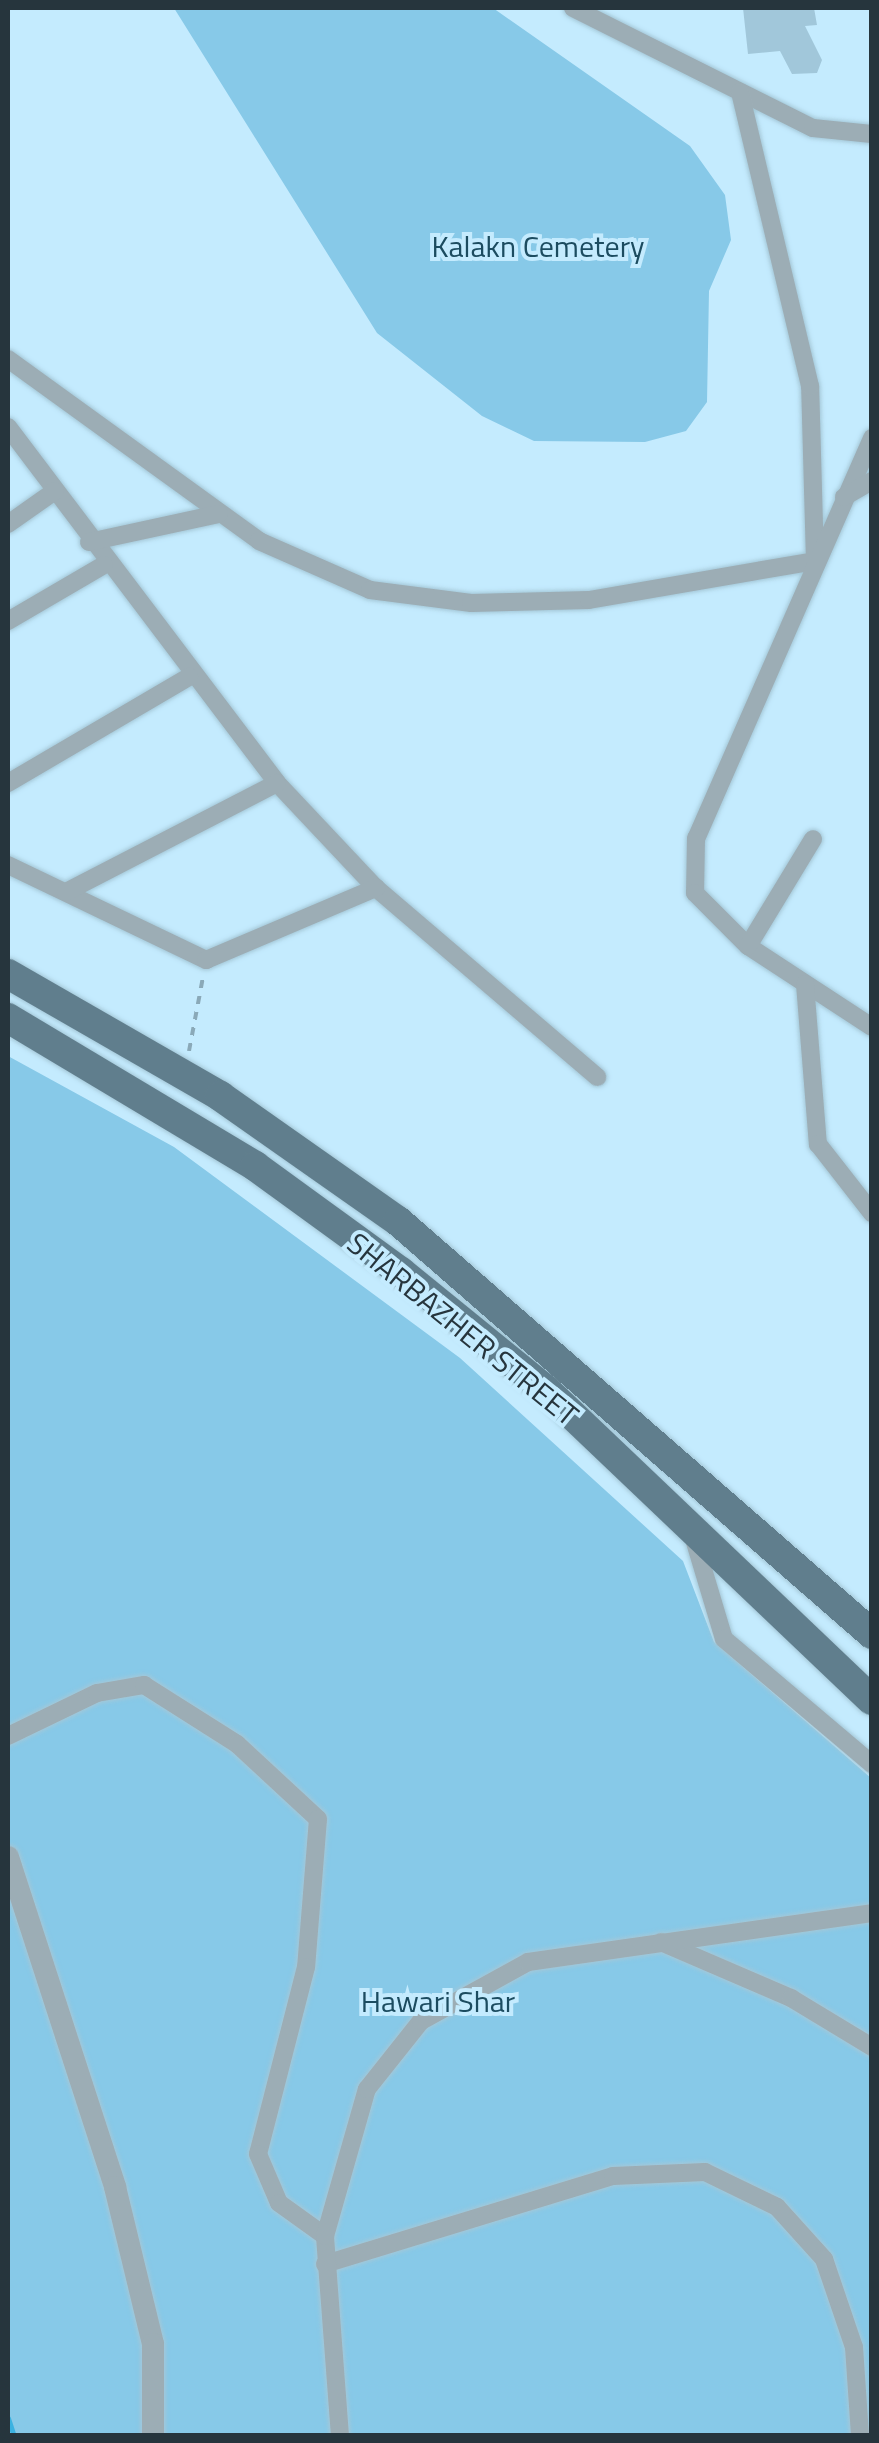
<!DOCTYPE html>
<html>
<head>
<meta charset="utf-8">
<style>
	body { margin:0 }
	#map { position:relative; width:879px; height:2443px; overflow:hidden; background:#c4ebfe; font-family:"Titillium Web",sans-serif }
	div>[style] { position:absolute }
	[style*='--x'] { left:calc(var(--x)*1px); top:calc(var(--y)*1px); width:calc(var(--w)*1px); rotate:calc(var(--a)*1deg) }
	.green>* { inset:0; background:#87c9e8 }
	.stream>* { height:5px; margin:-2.5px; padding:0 2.5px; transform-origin:2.5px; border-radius:2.5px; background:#3bb2e1 }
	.building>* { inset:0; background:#a1c7da }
	.path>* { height:4px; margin-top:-2px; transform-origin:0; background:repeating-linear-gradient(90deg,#8aa9b8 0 8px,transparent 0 16px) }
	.roads { filter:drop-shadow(0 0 2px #a4c7d7) drop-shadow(0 0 2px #a4c7d7) }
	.minor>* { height:18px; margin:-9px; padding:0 9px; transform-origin:9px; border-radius:9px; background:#9cadb5 }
	.tertiary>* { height:22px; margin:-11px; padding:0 11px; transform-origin:11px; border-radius:11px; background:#9cadb5 }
	.primary>* { height:30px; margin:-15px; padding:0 15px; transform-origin:15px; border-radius:15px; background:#607e8d }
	span { translate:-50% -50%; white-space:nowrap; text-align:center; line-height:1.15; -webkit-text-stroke:8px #c4ebfe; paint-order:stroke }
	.park-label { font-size:30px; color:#1c4c60 }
	.street-label { font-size:30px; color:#26353d }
	.frame { position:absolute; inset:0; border:10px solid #26353d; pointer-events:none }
</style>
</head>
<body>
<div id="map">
	<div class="green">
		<div style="clip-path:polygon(174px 8px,493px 8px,690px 146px,725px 195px,731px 240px,709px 291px,707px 402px,686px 431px,645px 442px,534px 441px,482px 416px,377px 333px)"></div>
		<div style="clip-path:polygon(8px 1056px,174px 1147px,460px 1358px,683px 1561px,714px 1642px,871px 1778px,871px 2435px,8px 2435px)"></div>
	</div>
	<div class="stream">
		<div style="--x:8;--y:2418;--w:19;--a:72"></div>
	</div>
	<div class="building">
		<div style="clip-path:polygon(743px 8px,814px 8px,817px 25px,805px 26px,822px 60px,817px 73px,792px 74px,780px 51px,748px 54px)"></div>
	</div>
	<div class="path">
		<div style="--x:189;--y:1051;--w:75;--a:-79.3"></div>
	</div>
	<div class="roads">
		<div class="minor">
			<div style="--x:573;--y:8;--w:268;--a:26.6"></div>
			<div style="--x:813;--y:128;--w:59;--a:5.8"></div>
			<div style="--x:8;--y:359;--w:310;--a:35.9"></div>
			<div style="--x:259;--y:541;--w:121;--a:23.8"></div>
			<div style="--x:370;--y:590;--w:102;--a:7.3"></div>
			<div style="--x:471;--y:603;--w:118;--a:-1.5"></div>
			<div style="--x:589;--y:600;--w:229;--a:-9.8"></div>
			<div style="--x:815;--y:561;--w:175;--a:-91.6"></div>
			<div style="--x:810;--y:386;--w:302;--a:-103.4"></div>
			<div style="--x:8;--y:427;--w:446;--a:52.9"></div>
			<div style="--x:277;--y:783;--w:144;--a:46.7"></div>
			<div style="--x:376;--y:888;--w:291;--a:40.5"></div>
			<div style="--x:872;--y:438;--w:437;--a:113.7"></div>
			<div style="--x:696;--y:838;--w:55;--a:91"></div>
			<div style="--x:695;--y:893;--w:75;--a:45"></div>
			<div style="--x:748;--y:946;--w:148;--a:33.2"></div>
			<div style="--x:844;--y:497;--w:32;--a:-30"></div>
			<div style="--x:8;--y:524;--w:57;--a:-35.1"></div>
			<div style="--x:89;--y:542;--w:133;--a:-12.2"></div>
			<div style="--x:8;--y:621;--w:111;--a:-30.3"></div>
			<div style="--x:8;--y:783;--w:210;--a:-30.4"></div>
			<div style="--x:8;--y:865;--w:220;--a:25.6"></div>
			<div style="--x:206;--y:960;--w:185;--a:-23"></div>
			<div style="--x:66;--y:892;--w:237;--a:-27.3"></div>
			<div style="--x:748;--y:946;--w:125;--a:-58.7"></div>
			<div style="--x:805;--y:984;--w:161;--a:85.4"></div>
			<div style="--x:818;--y:1144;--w:88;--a:52"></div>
			<div style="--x:694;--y:1539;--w:104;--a:73.3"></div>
			<div style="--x:724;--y:1639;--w:194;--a:40.2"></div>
			<div style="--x:8;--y:1736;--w:99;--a:-25.8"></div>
			<div style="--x:97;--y:1693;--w:48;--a:-9.7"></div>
			<div style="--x:144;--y:1685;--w:110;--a:32.4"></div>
			<div style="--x:237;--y:1744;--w:110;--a:42.8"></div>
			<div style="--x:318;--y:1819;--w:148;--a:94.6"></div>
			<div style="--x:306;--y:1967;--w:193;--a:104.4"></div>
			<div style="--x:258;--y:2154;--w:53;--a:66.8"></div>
			<div style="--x:279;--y:2203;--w:57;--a:35.7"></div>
			<div style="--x:661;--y:1942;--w:142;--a:23.3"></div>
			<div style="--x:791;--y:1998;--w:95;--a:31.2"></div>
			<div style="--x:325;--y:2264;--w:301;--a:-17"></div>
			<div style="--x:613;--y:2176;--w:92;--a:-2.5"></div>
			<div style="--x:705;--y:2172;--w:80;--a:25.9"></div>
			<div style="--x:777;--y:2207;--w:70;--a:47.9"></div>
			<div style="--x:824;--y:2259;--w:93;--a:71.2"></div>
			<div style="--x:854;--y:2347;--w:89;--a:86.1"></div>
			<div style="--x:340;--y:2436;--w:201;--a:-94.3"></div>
			<div style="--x:325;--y:2236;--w:153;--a:-74.1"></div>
			<div style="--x:367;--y:2089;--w:87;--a:-51.5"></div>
			<div style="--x:421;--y:2021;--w:122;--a:-28.9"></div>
			<div style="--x:528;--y:1962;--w:347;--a:-8.1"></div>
		</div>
		<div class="tertiary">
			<div style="--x:8;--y:1857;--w:347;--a:72"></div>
			<div style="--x:115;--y:2187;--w:162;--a:76.4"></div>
			<div style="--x:153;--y:2344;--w:92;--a:90"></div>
		</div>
		<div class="primary">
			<div style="--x:8;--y:974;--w:245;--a:29.9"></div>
			<div style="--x:220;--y:1096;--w:218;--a:35.1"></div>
			<div style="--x:398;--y:1221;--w:629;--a:41.07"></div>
			<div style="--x:8;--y:1018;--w:288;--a:30.9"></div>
			<div style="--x:255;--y:1166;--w:180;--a:36"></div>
			<div style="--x:401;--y:1272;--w:186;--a:39.1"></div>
			<div style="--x:545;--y:1389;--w:451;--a:43.6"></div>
		</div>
	</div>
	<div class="park-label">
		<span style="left:538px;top:246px">Kalakn Cemetery</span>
		<span style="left:438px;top:2001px">Hawari Shar</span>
	</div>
	<div class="street-label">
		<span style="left:463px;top:1329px;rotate:39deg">SHARBAZHER STREET</span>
	</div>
	<div class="frame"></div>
</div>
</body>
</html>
